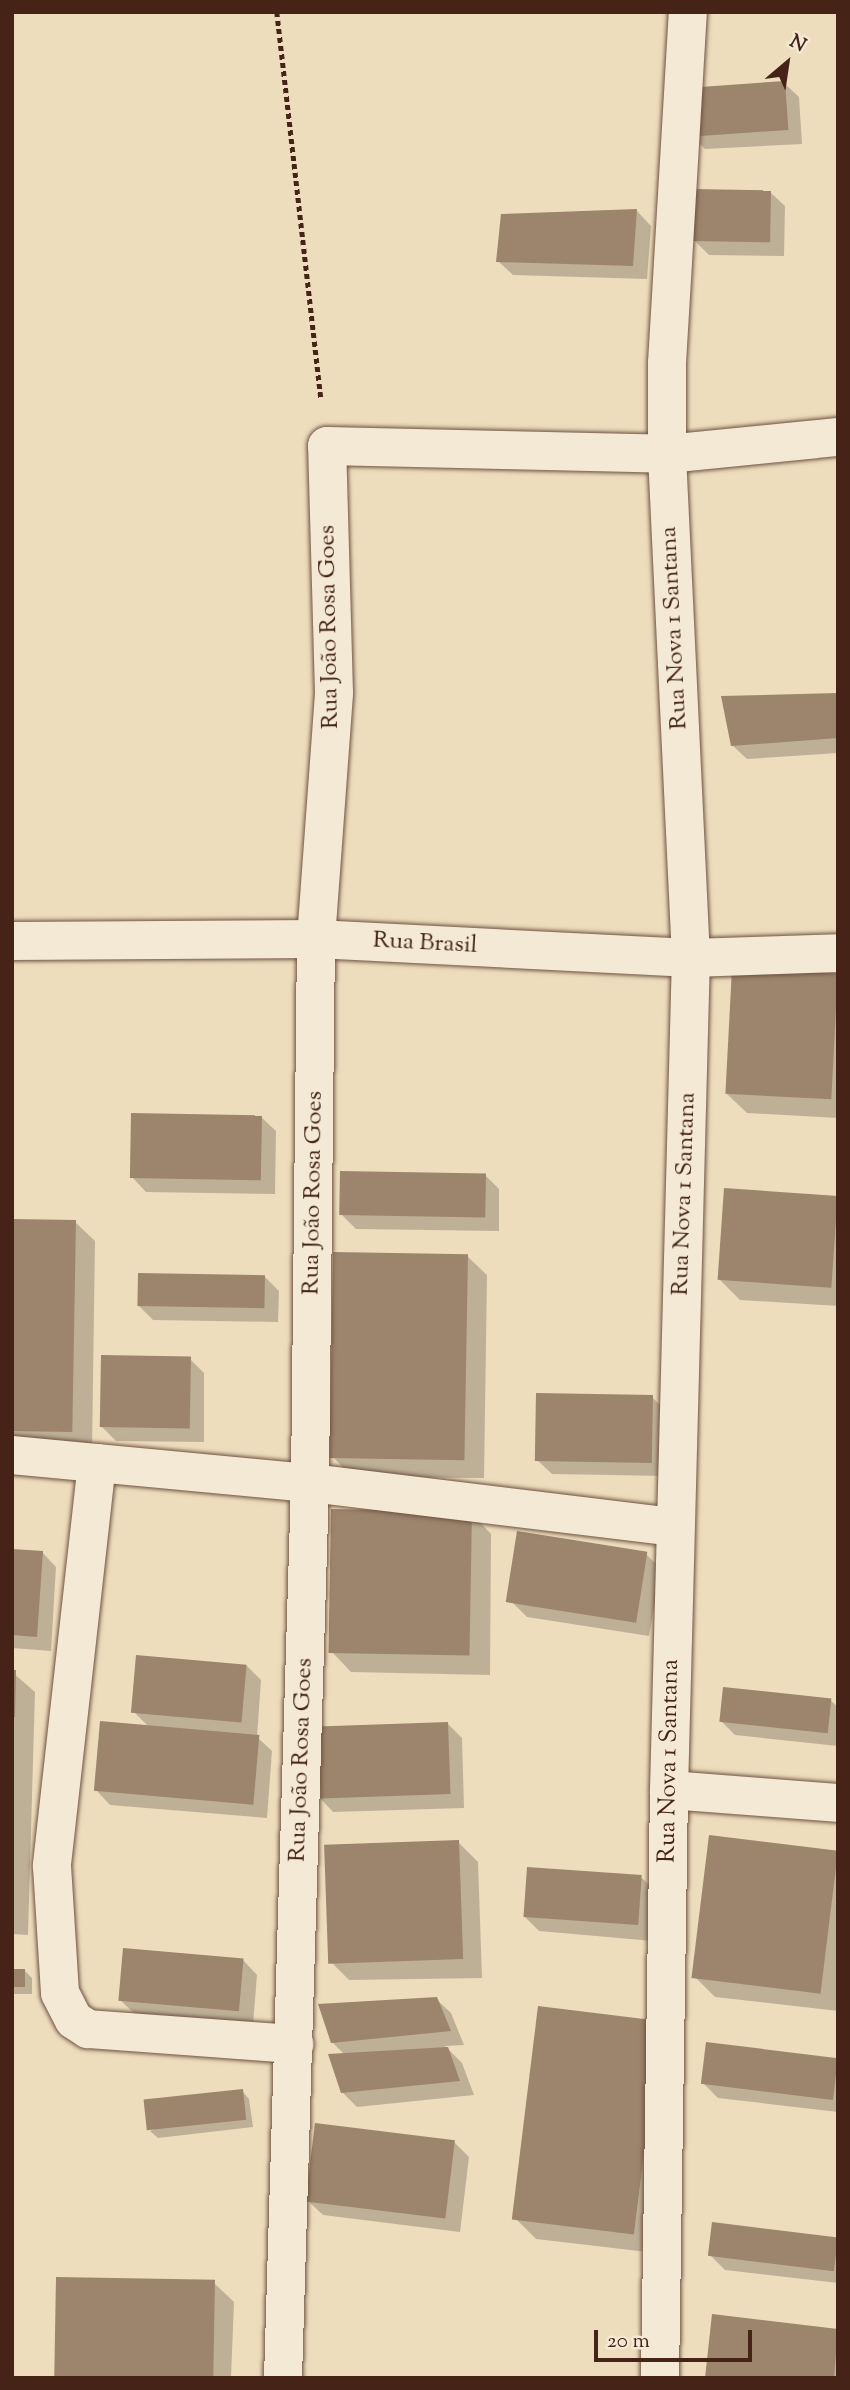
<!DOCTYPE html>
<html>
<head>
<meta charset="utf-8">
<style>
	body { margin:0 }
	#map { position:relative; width:850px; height:2390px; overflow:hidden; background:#edddbd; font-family:"Sorts Mill Goudy",serif }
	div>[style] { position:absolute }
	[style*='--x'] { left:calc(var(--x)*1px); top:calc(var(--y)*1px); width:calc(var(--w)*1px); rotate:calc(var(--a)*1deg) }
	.shadow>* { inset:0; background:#0003 }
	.building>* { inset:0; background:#9c846d; transform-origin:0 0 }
	.path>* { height:4.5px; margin-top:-2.25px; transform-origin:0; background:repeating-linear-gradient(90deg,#452417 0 5px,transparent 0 8.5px) }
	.roads { filter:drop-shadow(0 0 2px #6f5240) drop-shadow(0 0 2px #6f5240) }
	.minor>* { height:38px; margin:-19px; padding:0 19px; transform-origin:19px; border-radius:19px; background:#f3e9d4 }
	span { translate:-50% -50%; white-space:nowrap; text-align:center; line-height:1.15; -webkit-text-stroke:5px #f3e9d4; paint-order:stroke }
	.street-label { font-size:24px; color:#452417 }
	.frame { position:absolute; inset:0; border:14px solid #452417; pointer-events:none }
	.north { position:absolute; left:752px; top:28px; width:70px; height:70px; -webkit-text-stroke:5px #f3e9d4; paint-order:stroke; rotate:29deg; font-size:19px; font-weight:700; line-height:28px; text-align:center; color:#452417 }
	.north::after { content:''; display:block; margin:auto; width:24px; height:32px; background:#452417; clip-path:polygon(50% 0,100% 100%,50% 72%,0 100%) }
	.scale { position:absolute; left:594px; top:2330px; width:158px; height:32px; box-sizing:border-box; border:4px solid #452417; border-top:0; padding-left:9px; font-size:21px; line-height:24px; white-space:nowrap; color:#452417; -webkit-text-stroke:5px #f3e9d4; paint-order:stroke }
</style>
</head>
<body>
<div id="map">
	<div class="shadow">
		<div style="clip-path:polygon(784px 83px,799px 97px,802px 144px,705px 149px,691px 135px)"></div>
		<div style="clip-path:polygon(770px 192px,785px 206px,784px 256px,709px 255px,695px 241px)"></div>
		<div style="clip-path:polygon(637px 211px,651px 226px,647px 279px,513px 275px,498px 261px)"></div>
		<div style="clip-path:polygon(838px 694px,838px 753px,747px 759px,732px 745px)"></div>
		<div style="clip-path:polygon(838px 976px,838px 1118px,747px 1113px,727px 1094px)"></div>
		<div style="clip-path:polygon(261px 1117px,276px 1131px,275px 1194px,146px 1192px,132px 1177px)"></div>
		<div style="clip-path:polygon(485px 1175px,499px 1189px,499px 1231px,356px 1229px,341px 1214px)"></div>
		<div style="clip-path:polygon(838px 1197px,838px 1306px,740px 1300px,720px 1280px)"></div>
		<div style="clip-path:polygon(12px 1220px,75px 1222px,95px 1241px,92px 1451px,12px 1450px)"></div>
		<div style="clip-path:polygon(467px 1256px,487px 1275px,484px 1478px,352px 1477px,333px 1457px)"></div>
		<div style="clip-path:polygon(264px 1276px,279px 1291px,278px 1322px,153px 1320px,139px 1306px)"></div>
		<div style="clip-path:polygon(190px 1359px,204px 1373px,204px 1442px,116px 1441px,101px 1426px)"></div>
		<div style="clip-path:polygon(652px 1397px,667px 1412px,666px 1476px,552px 1474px,537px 1460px)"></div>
		<div style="clip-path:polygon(472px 1514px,491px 1534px,490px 1675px,351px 1672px,332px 1652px)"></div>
		<div style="clip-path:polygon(12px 1550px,42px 1552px,56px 1567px,51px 1651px,12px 1648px)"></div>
		<div style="clip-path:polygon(646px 1554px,661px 1569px,649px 1636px,527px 1617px,513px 1603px)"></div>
		<div style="clip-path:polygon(247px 1666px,261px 1680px,257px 1737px,272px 1751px,267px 1818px,110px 1805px,96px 1790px,149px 1727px,134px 1712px)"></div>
		<div style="clip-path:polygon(12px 1672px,35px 1692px,28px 1935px,12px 1934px)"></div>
		<div style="clip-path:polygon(830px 1700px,838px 1707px,838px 1746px,735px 1735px,721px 1721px)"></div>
		<div style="clip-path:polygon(448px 1724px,462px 1738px,464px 1808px,333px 1812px,319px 1797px)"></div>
		<div style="clip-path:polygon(458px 1842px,478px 1862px,482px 1978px,349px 1980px,329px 1960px)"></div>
		<div style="clip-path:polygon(838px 1852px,838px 2011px,715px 1997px,695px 1977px)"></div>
		<div style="clip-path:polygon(642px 1878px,656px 1892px,653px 1941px,539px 1931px,524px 1916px)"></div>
		<div style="clip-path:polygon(243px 1960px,257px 1975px,253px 2025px,135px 2014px,120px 2000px)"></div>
		<div style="clip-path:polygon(24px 1970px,32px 1978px,32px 1994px,12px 1994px,12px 1971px)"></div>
		<div style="clip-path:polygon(436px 1999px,451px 2013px,464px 2045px,445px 2046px,462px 2063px,474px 2095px,357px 2107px,342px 2092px,345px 2055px,332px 2042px)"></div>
		<div style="clip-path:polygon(659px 2022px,656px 2253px,536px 2239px,516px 2219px)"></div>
		<div style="clip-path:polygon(838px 2059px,838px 2112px,718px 2098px,703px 2083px)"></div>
		<div style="clip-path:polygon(242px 2091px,249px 2099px,253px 2127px,158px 2138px,150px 2131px)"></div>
		<div style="clip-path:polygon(454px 2142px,469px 2157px,460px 2232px,323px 2215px,308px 2201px)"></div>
		<div style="clip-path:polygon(838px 2238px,838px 2283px,725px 2270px,710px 2255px)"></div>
		<div style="clip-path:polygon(214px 2283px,234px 2302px,231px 2378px,56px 2378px)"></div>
		<div style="clip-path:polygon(838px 2331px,838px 2378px,707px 2378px)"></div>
	</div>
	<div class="building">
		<div style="left:785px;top:81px;width:49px;height:99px;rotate:86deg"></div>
		<div style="left:693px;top:189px;width:78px;height:52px;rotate:1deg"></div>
		<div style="clip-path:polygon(637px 209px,633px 266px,496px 262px,501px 214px)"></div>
		<div style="clip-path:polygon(838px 693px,838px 738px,731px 746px,721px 696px)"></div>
		<div style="left:732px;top:968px;width:106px;height:126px;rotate:3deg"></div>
		<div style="left:131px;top:1113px;width:131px;height:65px;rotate:1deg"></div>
		<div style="left:340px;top:1171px;width:146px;height:44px;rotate:1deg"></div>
		<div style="left:724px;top:1188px;width:114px;height:92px;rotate:4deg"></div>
		<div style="left:12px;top:1219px;width:64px;height:212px;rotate:1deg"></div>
		<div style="left:333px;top:1252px;width:135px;height:206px;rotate:1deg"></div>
		<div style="left:138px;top:1273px;width:127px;height:33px;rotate:1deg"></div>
		<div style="left:101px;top:1355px;width:90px;height:72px;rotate:1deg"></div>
		<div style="left:536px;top:1393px;width:117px;height:68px;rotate:1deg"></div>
		<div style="left:331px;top:1509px;width:141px;height:144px;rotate:1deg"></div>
		<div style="left:517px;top:1531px;width:132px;height:72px;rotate:9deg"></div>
		<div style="clip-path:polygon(12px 1549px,43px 1551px,37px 1637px,12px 1635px)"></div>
		<div style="left:136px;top:1655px;width:111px;height:58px;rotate:5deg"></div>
		<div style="clip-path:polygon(12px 1670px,16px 1670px,15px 1717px,12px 1717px)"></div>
		<div style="left:723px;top:1687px;width:109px;height:35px;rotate:6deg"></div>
		<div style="left:100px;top:1721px;width:160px;height:70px;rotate:5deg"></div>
		<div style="left:448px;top:1722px;width:72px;height:130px;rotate:88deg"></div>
		<div style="left:709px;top:1835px;width:130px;height:144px;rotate:7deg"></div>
		<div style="left:459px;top:1840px;width:119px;height:135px;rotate:88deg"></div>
		<div style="left:527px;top:1867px;width:115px;height:50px;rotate:4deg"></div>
		<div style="left:123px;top:1948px;width:121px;height:53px;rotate:5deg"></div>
		<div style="left:12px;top:1969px;width:13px;height:18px"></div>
		<div style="clip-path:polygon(437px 1997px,451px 2031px,331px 2043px,318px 2004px)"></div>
		<div style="left:538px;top:2006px;width:123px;height:215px;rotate:7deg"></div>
		<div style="left:706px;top:2042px;width:133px;height:42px;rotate:7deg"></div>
		<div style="clip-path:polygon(448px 2047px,460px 2081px,341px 2093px,328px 2054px)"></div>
		<div style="left:243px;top:2089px;width:31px;height:100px;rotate:84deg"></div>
		<div style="left:315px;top:2123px;width:141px;height:79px;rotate:7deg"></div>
		<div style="left:712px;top:2222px;width:127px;height:34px;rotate:7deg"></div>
		<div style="left:56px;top:2277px;width:159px;height:101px;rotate:1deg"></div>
		<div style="clip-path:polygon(712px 2314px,838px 2329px,834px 2378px,705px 2378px)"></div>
	</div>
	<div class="path">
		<div style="--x:277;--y:12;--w:390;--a:83.5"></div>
	</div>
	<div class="roads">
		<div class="minor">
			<div style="--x:12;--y:941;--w:304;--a:-0.4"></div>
			<div style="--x:316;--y:939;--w:375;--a:2.9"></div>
			<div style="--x:691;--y:958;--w:147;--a:-1.9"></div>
			<div style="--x:12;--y:1455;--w:299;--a:5.4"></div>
			<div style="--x:310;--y:1483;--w:368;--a:6.9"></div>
			<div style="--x:97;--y:1463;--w:406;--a:96.4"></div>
			<div style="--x:52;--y:1866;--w:127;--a:86.4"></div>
			<div style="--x:60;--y:1993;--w:30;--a:63"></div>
			<div style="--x:74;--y:2020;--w:17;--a:33"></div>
			<div style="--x:88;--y:2029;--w:207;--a:4.2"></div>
			<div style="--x:669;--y:1790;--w:169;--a:4.4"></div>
			<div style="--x:283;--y:2378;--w:895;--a:-88.27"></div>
			<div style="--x:310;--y:1483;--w:544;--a:-89.37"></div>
			<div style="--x:316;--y:939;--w:247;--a:-85.8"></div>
			<div style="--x:334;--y:693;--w:247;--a:-91.6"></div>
			<div style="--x:327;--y:446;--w:340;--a:1.3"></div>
			<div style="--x:667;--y:454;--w:172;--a:-5.7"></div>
			<div style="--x:660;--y:2378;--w:588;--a:-89.12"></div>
			<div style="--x:669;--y:1790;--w:832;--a:-88.49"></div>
			<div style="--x:691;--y:958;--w:505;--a:-92.73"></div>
			<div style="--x:667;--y:454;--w:91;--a:-90"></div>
			<div style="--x:667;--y:363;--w:352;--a:-86.6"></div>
		</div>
	</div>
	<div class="street-label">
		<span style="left:330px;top:627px;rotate:-91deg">Rua João Rosa Goes</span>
		<span style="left:675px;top:628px;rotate:-93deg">Rua Nova 1 Santana</span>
		<span style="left:425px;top:944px;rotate:3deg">Rua Brasil</span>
		<span style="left:314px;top:1193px;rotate:-89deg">Rua João Rosa Goes</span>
		<span style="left:685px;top:1194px;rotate:-88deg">Rua Nova 1 Santana</span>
		<span style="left:302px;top:1760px;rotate:-88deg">Rua João Rosa Goes</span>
		<span style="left:670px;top:1761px;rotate:-89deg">Rua Nova 1 Santana</span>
	</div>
	<div class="frame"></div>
	<div class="north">N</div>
	<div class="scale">20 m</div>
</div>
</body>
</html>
